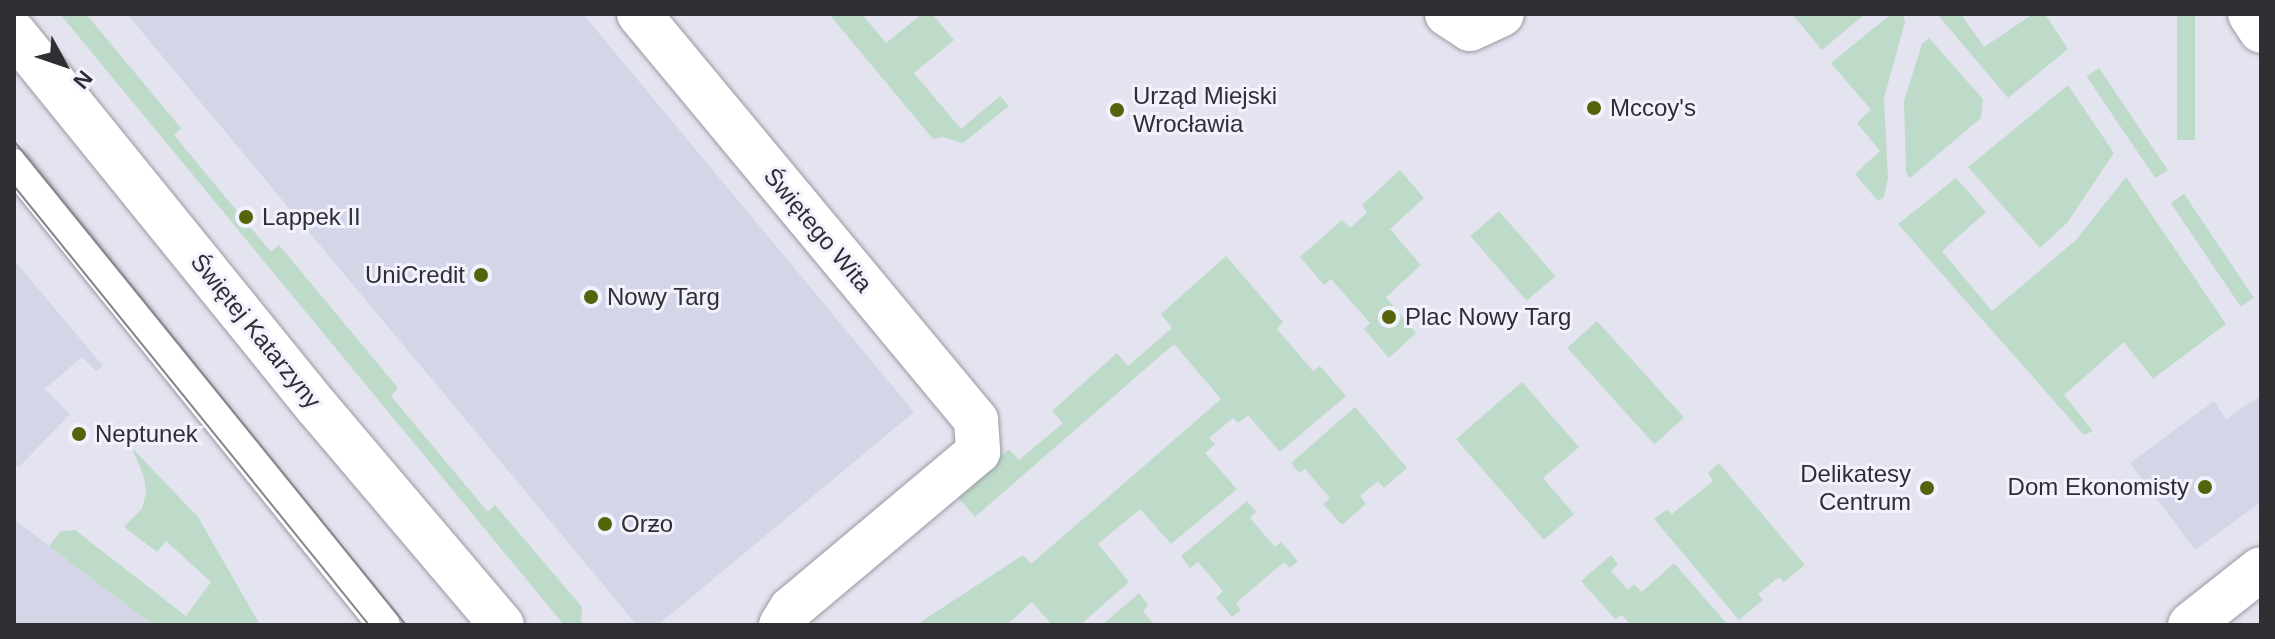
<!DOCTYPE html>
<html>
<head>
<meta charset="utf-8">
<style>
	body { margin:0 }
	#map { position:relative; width:2275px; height:639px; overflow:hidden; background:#e4e4f0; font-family:Arial,sans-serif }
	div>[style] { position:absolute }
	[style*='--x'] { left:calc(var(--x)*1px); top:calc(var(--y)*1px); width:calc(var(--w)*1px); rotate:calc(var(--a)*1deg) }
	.built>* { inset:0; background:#d4d5e7 }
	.green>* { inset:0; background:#bddbc8; transform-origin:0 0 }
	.roads { filter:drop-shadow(0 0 2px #9899a3) drop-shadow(0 0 2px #9899a3) }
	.lane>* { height:32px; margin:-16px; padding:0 16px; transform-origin:16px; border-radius:16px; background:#fff }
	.street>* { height:44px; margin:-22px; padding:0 22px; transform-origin:22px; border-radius:22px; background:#fff }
	.secondary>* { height:44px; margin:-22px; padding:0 22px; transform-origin:22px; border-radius:22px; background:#fff }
	.tram>* { height:2px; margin:-1px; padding:0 1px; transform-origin:1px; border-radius:1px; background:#86868e }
	.dots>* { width:22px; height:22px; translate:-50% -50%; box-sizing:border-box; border:4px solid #f1f2fd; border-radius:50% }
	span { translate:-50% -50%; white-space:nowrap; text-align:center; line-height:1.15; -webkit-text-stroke:6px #f1f2fd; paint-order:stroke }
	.poi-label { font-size:24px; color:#2f2f33 }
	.left { translate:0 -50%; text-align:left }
	.right { translate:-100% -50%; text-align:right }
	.street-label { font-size:24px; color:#2f2f33 }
	.frame { position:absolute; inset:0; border:16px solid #2f2f33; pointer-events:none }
	.north { position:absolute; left:24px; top:24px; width:80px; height:80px; -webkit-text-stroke:6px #f1f2fd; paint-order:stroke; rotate:130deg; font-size:22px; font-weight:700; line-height:32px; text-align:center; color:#2f2f33 }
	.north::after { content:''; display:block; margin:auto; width:28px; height:36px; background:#2f2f33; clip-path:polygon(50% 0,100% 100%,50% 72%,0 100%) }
</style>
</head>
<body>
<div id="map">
	<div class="built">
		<div style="clip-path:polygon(127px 14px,583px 14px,914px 412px,658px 625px,637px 625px)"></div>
		<div style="clip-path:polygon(14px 260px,103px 366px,96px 371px,82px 357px,45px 389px,70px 414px,19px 467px,14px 464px)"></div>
		<div style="clip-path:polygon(2261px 395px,2261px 502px,2195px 550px,2130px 463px,2214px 401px,2226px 419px)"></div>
		<div style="clip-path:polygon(14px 519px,49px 546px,153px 625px,14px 625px)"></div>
	</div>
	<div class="green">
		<div style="clip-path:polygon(60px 14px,86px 14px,181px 128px,174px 135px,271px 252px,279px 245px,398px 388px,391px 396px,488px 512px,495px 505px,582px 607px,581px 625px,564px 625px)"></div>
		<div style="clip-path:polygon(829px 14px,862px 14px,886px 43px,922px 14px,932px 14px,954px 40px,914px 73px,961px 129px,1000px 96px,1009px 106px,963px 143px,942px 137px,933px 139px)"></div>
		<div style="clip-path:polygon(1792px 14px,1865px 14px,1822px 50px)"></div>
		<div style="clip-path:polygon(1891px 14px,1903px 14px,1905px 22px,1884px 98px,1888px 178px,1884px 197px,1878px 201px,1855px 174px,1880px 151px,1857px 123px,1871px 110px,1831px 63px)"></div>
		<div style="clip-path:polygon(1937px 14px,1961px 14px,1984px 47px,2033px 14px,2045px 14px,2068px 49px,2008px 98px)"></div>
		<div style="left:2177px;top:14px;width:18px;height:126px"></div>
		<div style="clip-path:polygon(1929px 38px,1983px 99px,1981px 118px,1910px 178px,1906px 173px,1904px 101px,1922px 44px)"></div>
		<div style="left:2099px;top:68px;width:123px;height:15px;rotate:56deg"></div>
		<div style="clip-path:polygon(2068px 85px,2114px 153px,2067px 223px,2040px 248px,1968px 167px)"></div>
		<div style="clip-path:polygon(1400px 170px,1424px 198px,1390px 229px,1421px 265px,1386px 297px,1416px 333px,1389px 358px,1364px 329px,1370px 323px,1331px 279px,1324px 285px,1300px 257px,1342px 220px,1350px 228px,1367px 213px,1362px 205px)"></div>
		<div style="clip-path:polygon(2126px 177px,2226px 324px,2153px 379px,2124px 342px,2064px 395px,2093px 431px,2084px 435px,1898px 224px,1956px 178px,1986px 212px,1942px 251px,1992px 311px,2076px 240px)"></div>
		<div style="left:2184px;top:194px;width:125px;height:16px;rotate:56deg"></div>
		<div style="left:1499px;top:211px;width:86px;height:38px;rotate:49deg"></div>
		<div style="clip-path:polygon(1226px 256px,1283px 322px,1277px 329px,1313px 371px,1320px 366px,1346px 396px,1280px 452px,1248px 415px,1238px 423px,1233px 418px,1209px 438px,1215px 444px,1205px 453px,1237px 489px,1171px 544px,1140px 509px,1098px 544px,1129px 582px,1080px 625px,1052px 625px,1032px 602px,1006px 625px,916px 625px,1023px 555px,1031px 564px,1221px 399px,1174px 344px,975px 517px,956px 495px,1009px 449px,1019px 460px,1063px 423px,1052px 411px,1117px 353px,1128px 366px,1172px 328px,1161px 314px)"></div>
		<div style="left:1597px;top:321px;width:130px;height:40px;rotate:48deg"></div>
		<div style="clip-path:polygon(1522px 382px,1579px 447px,1543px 478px,1574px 514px,1544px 540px,1456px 439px)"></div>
		<div style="clip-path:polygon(1355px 407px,1407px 468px,1384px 488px,1378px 481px,1360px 496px,1366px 504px,1342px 525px,1323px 504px,1330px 498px,1305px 469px,1299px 473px,1291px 463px)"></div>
		<div style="clip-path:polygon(132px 448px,198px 517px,260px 625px,153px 625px,49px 546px,61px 531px,75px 530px,186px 616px,211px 582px,166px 541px,157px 552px,124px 527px,142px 509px,146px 492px,144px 477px)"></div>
		<div style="clip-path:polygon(1719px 463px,1805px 565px,1784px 582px,1779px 577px,1758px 594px,1763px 600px,1739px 620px,1654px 519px,1667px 509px,1672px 514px,1713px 481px,1708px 473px)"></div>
		<div style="clip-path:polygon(1247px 501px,1256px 512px,1250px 518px,1275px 547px,1281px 542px,1298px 561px,1290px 568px,1284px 562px,1236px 603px,1241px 610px,1232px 617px,1216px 598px,1223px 591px,1198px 562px,1190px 568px,1181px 556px)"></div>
		<div style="clip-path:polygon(1611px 555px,1618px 564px,1611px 571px,1628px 590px,1634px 584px,1642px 592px,1674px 563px,1728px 625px,1631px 625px,1622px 615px,1615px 619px,1581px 581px)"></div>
		<div style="clip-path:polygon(1139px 593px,1148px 605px,1143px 611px,1155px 625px,1102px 625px)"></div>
	</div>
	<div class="roads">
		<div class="lane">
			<div style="--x:14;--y:165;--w:590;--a:51.19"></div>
		</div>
		<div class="street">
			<div style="--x:639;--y:14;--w:528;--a:50.31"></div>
			<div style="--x:976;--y:420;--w:32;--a:86"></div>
			<div style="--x:978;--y:452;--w:244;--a:140"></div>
			<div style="--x:791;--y:609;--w:19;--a:122"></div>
			<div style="--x:1447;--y:14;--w:27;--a:33"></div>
			<div style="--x:1470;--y:29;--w:35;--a:-25"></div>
			<div style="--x:2250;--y:14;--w:20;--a:57"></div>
			<div style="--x:2190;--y:625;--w:90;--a:-38.3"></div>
		</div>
		<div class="secondary">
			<div style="--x:14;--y:33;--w:481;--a:51"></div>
			<div style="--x:317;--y:407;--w:286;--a:49.7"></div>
		</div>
	</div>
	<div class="tram">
		<div style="--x:14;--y:141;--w:623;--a:51"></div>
		<div style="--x:14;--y:186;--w:565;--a:51.04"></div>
	</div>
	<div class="dots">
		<div style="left:1594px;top:108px;background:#53640a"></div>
		<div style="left:1117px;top:110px;background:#53640a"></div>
		<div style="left:246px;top:217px;background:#53640a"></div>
		<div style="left:481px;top:275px;background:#53640a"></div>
		<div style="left:591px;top:297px;background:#53640a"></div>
		<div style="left:1389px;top:317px;background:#53640a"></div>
		<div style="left:79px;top:434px;background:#53640a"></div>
		<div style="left:2205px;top:487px;background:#53640a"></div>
		<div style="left:1927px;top:488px;background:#53640a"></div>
		<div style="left:605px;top:524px;background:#53640a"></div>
	</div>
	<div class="poi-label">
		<span class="left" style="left:1133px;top:110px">Urząd Miejski<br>Wrocławia</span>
		<span class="left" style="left:1610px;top:108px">Mccoy's</span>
		<span class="left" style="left:262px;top:217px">Lappek II</span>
		<span class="right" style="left:465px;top:275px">UniCredit</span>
		<span class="left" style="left:607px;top:297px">Nowy Targ</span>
		<span class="left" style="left:1405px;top:317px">Plac Nowy Targ</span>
		<span class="left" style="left:95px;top:434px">Neptunek</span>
		<span class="right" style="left:1911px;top:488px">Delikatesy<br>Centrum</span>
		<span class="right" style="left:2189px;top:487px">Dom Ekonomisty</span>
		<span class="left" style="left:621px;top:524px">Orƶo</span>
	</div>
	<div class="street-label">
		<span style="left:818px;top:230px;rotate:50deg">Świętego Wita</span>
		<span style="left:256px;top:331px;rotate:51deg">Świętej Katarzyny</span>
	</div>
	<div class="frame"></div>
	<div class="north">N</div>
</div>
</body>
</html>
